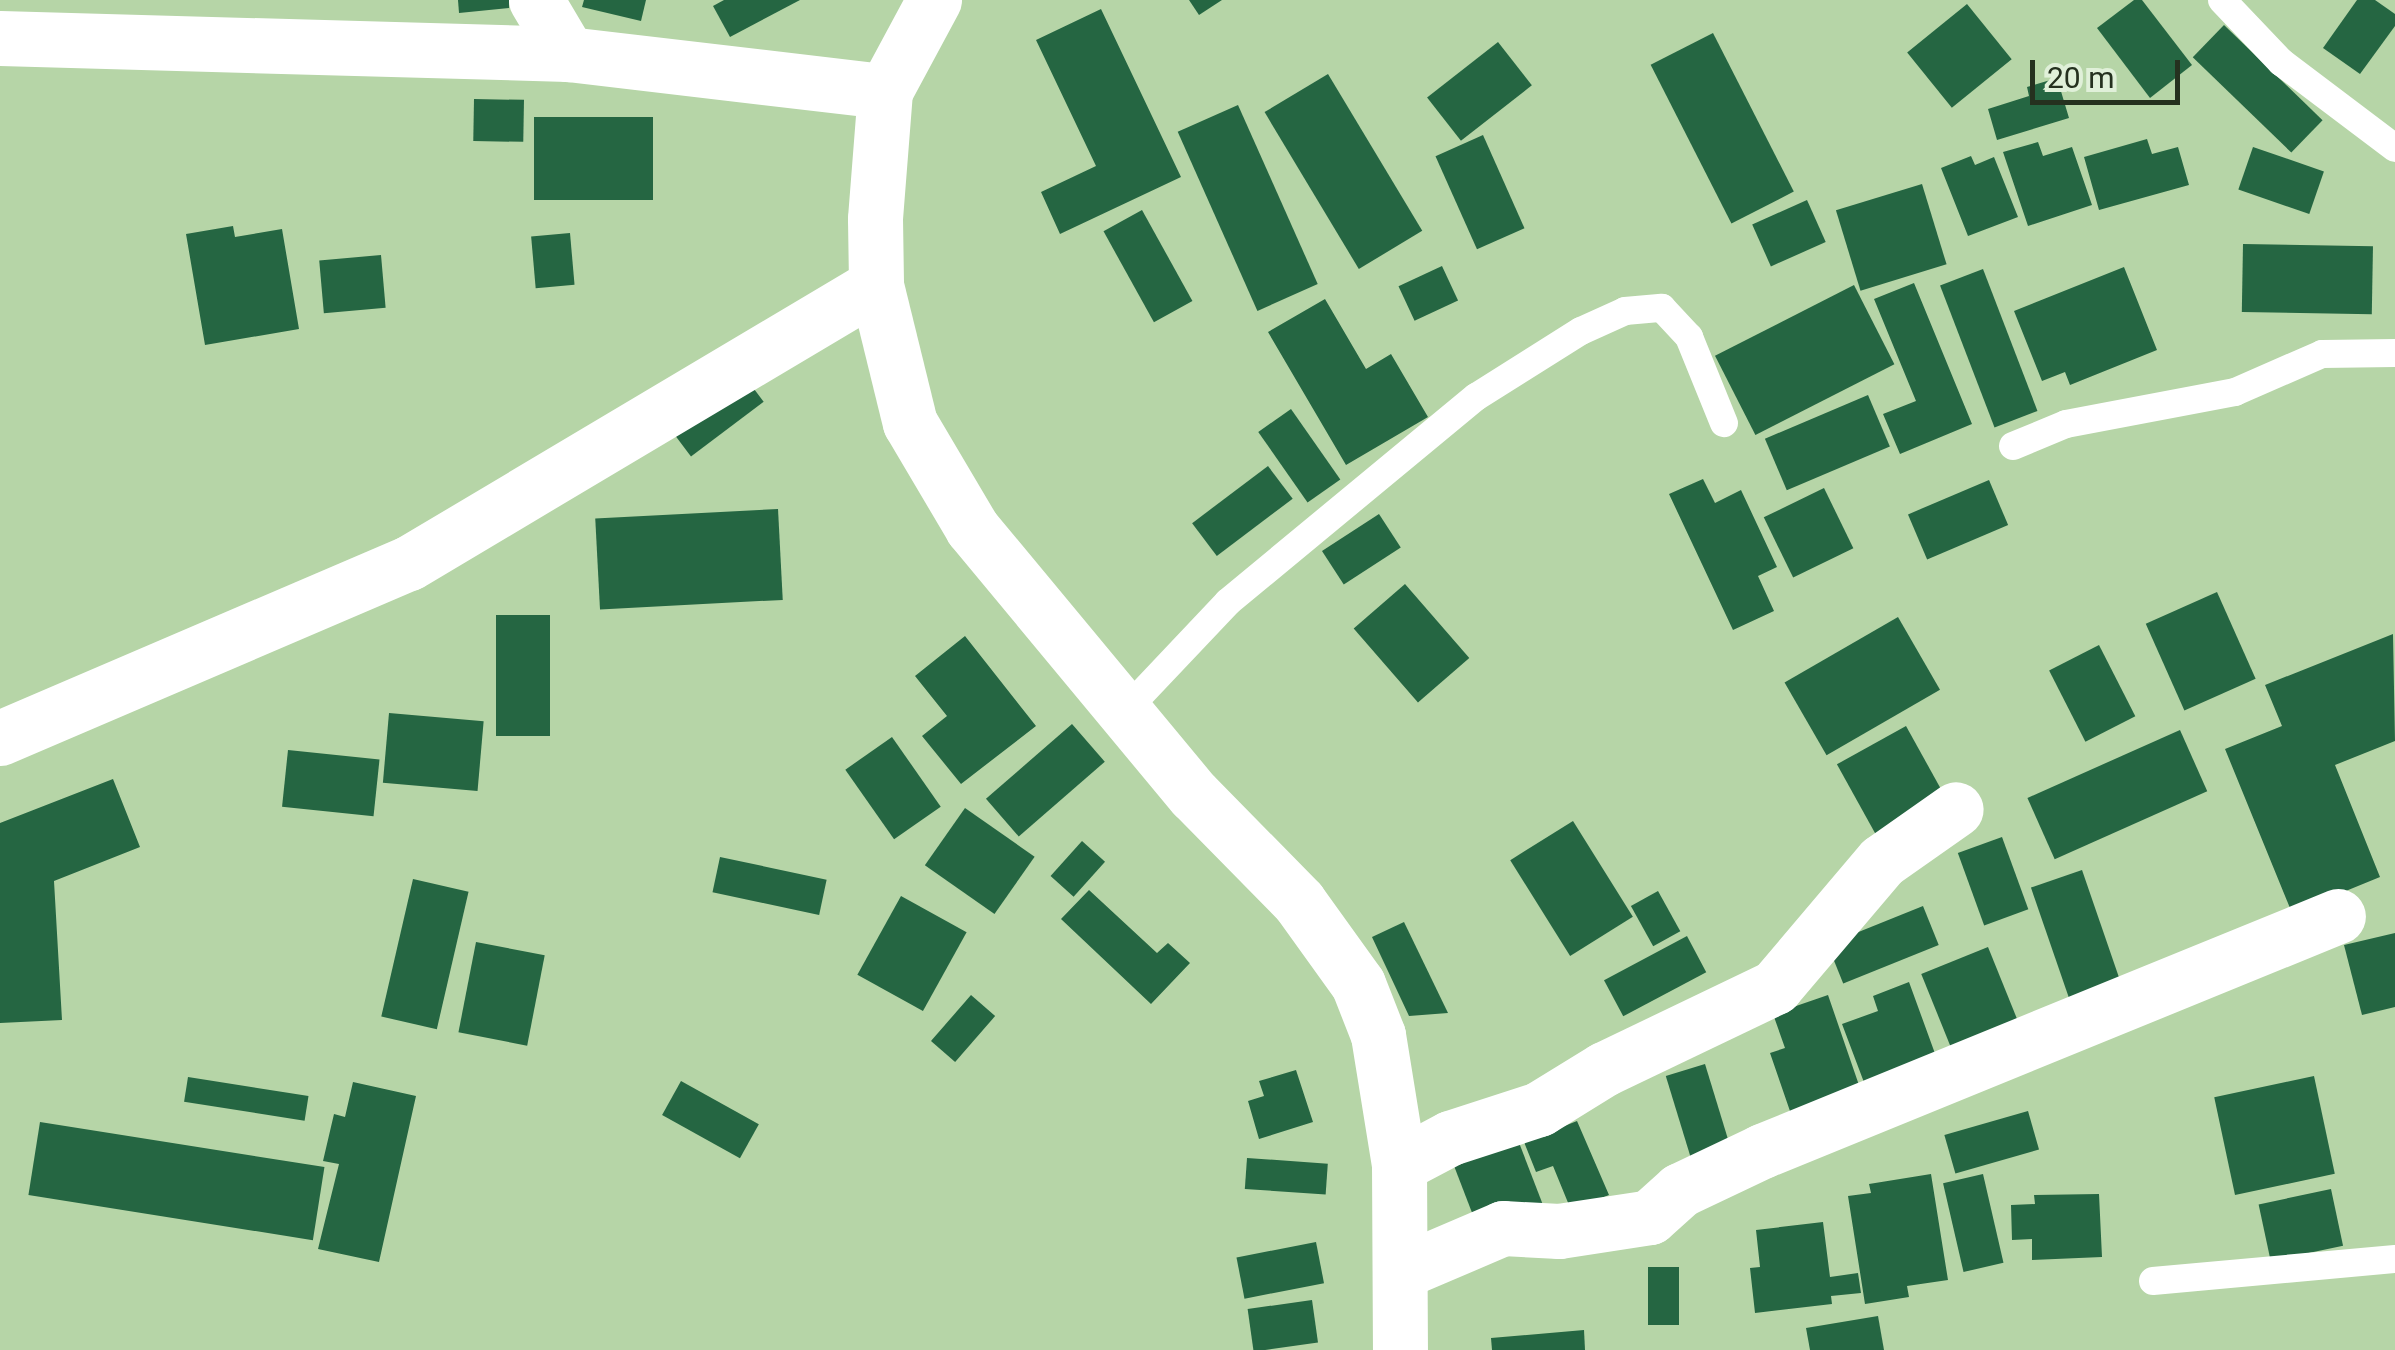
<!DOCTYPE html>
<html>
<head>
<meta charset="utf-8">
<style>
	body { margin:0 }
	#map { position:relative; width:2395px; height:1350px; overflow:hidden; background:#b6d5a7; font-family:Roboto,sans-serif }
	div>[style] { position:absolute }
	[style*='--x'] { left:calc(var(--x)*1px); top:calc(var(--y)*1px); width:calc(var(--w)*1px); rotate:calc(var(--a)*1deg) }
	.building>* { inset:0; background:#256642; transform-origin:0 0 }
	.service>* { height:28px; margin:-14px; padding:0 14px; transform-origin:14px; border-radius:14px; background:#fff }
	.minor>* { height:55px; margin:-27.5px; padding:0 27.5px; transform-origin:27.5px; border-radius:27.5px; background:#fff }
	.tertiary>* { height:55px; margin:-27.5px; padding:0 27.5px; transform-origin:27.5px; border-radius:27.5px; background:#fff }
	span { translate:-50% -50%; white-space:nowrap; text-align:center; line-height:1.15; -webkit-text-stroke:10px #e0f0d9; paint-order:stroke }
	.scale { position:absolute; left:2030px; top:60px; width:150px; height:45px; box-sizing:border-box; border:5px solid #25311f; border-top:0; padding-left:12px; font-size:30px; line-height:35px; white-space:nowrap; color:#25311f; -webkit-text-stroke:8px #e0f0d9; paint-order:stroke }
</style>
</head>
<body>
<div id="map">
	<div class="building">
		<div style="clip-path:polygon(458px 0,509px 0,509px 8px,459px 13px)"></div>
		<div style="clip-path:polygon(584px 0,646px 0,641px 21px,582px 7px)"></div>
		<div style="clip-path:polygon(724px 0,800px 0,730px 37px,713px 6px)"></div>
		<div style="clip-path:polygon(1189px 0,1222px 0,1199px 15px)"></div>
		<div style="clip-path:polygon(2134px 0,2142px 0,2192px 65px,2150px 98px,2097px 28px)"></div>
		<div style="clip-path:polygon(2357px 0,2375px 0,2395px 14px,2395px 26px,2360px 74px,2323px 48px)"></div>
		<div style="left:1967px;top:4px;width:71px;height:77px;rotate:51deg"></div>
		<div style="clip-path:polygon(1101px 9px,1181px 177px,1060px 234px,1041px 192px,1096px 166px,1036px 40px)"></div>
		<div style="left:2224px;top:25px;width:137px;height:45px;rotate:44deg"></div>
		<div style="left:1713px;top:33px;width:178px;height:70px;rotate:63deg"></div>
		<div style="left:1498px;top:42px;width:55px;height:90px;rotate:52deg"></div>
		<div style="left:1328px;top:74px;width:183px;height:74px;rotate:59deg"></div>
		<div style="clip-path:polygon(2057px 78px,2069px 118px,1997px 140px,1988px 109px,2029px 96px,2027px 87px)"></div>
		<div style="left:474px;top:99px;width:50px;height:42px;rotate:1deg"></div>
		<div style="left:1238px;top:105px;width:196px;height:66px;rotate:66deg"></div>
		<div style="left:534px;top:117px;width:119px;height:83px"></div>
		<div style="left:1483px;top:135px;width:102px;height:52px;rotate:66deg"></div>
		<div style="clip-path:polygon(2147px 139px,2152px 154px,2178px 147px,2189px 185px,2099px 210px,2084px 157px)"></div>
		<div style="clip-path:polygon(2038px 142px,2043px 156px,2072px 147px,2092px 205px,2028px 226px,2003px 152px)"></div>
		<div style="left:2253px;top:147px;width:75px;height:45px;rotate:19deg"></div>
		<div style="clip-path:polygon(1971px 156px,1975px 165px,1994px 157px,2018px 217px,1968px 236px,1941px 168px)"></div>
		<div style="left:1922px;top:184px;width:84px;height:90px;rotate:73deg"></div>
		<div style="left:1807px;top:200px;width:46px;height:60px;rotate:66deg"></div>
		<div style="left:1142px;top:210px;width:104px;height:44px;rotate:61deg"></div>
		<div style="clip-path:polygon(233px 226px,235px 237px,282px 229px,299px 329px,205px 345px,186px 234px)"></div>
		<div style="left:570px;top:233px;width:52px;height:39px;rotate:85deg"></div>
		<div style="left:2243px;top:244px;width:130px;height:68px;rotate:1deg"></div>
		<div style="left:381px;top:255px;width:53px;height:62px;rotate:85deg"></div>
		<div style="left:1442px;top:266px;width:38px;height:48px;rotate:65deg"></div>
		<div style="clip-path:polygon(2124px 267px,2157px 350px,2070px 385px,2065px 372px,2042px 381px,2014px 311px)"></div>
		<div style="left:1983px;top:269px;width:152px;height:46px;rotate:69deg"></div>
		<div style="clip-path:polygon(1914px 283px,1972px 424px,1900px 454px,1883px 414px,1916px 401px,1874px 299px)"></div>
		<div style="left:1854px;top:285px;width:89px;height:156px;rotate:63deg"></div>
		<div style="clip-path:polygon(1325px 299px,1366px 369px,1391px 354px,1428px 417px,1346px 465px,1268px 332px)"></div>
		<div style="left:742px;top:373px;width:36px;height:91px;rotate:53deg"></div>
		<div style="left:1868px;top:395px;width:56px;height:112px;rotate:67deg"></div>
		<div style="left:1291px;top:409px;width:86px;height:40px;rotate:55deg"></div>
		<div style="left:1268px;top:466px;width:41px;height:95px;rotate:53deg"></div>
		<div style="clip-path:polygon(1703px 479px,1715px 503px,1741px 490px,1777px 567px,1758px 576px,1774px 611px,1733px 630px,1669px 494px)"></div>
		<div style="left:1989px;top:480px;width:49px;height:88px;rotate:67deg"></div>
		<div style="left:1824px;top:488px;width:67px;height:67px;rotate:64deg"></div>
		<div style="left:778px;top:509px;width:91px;height:183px;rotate:87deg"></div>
		<div style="left:1379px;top:514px;width:40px;height:68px;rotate:57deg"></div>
		<div style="left:1405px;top:584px;width:98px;height:68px;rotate:49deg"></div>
		<div style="left:2217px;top:592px;width:95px;height:78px;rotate:66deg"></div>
		<div style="left:496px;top:615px;width:54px;height:121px"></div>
		<div style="left:1898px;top:617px;width:84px;height:131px;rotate:60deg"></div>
		<div style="clip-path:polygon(2393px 634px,2395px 741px,2335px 765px,2380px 877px,2292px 913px,2225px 749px,2282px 726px,2265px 685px)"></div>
		<div style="clip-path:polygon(965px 636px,1036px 726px,961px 784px,922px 736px,947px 716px,915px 676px)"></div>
		<div style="left:2099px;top:645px;width:80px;height:56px;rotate:63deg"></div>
		<div style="left:389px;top:713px;width:95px;height:70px;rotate:5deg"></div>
		<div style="left:1072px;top:724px;width:50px;height:114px;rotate:49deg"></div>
		<div style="left:1906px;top:726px;width:82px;height:79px;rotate:61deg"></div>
		<div style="left:2180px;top:730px;width:67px;height:167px;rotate:66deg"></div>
		<div style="left:892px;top:737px;width:85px;height:57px;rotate:55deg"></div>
		<div style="left:288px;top:750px;width:92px;height:57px;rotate:6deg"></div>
		<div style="clip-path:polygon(113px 779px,140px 847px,54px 881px,62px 1020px,0 1023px,0 823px)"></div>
		<div style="left:965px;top:808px;width:85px;height:70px;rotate:35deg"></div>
		<div style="left:1573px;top:821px;width:113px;height:74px;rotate:58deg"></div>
		<div style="left:2002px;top:837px;width:77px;height:47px;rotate:70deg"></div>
		<div style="left:1082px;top:841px;width:31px;height:47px;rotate:42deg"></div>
		<div style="left:720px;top:857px;width:109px;height:36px;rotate:12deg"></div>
		<div style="left:2082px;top:870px;width:137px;height:54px;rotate:71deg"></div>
		<div style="left:413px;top:879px;width:57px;height:141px;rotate:13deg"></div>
		<div style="clip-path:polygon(1089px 890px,1157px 953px,1168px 943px,1190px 963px,1151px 1004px,1061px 919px)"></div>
		<div style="left:1658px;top:891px;width:46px;height:31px;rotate:61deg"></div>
		<div style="left:901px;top:896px;width:75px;height:90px;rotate:29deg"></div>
		<div style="left:1923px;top:906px;width:42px;height:103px;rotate:68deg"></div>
		<div style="clip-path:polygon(1404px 922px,1448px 1013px,1409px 1016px,1372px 937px)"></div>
		<div style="clip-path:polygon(2395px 933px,2395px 1007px,2362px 1015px,2344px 945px)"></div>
		<div style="left:1687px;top:936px;width:41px;height:94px;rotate:62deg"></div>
		<div style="left:476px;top:942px;width:70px;height:92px;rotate:11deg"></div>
		<div style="left:1988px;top:947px;width:96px;height:72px;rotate:68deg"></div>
		<div style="clip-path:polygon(1909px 982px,1937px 1059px,1865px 1085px,1842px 1024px,1878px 1011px,1873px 996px)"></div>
		<div style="left:971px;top:995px;width:32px;height:61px;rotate:41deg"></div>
		<div style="clip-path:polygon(1828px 995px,1861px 1091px,1791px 1114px,1770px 1053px,1785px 1048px,1773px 1014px)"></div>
		<div style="left:1705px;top:1064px;width:85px;height:41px;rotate:73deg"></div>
		<div style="clip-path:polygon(1296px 1070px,1313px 1122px,1259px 1139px,1248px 1101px,1264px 1096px,1259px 1081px)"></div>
		<div style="left:2314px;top:1076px;width:100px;height:102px;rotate:78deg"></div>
		<div style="left:188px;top:1077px;width:122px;height:25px;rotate:9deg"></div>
		<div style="left:681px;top:1081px;width:89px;height:39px;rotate:29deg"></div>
		<div style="clip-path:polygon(353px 1082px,416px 1096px,379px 1262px,318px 1249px,339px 1164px,323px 1161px,334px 1114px,345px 1117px)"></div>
		<div style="left:2028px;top:1111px;width:40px;height:87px;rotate:74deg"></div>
		<div style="clip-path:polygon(1577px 1121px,1609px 1195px,1571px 1210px,1553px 1166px,1536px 1172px,1524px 1142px)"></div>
		<div style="left:40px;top:1122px;width:288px;height:74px;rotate:9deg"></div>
		<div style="left:1518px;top:1140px;width:70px;height:69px;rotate:69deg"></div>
		<div style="left:1247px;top:1158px;width:81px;height:31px;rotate:4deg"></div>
		<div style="clip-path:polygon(1931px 1174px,1948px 1280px,1907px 1286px,1909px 1297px,1865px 1304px,1848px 1196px,1871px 1193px,1869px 1184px)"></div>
		<div style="left:1983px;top:1174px;width:91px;height:41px;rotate:77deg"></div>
		<div style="left:2331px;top:1189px;width:58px;height:74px;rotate:78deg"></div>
		<div style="clip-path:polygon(2099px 1194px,2102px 1257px,2032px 1260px,2032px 1239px,2012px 1240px,2011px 1205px,2035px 1204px,2034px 1195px)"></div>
		<div style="clip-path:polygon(1823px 1222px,1830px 1277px,1858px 1273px,1861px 1293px,1831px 1296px,1832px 1304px,1755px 1313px,1750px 1268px,1760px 1267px,1756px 1230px)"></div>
		<div style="left:1316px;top:1242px;width:42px;height:81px;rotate:79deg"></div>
		<div style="left:1648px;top:1267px;width:31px;height:58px"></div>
		<div style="left:1312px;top:1300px;width:43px;height:65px;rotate:82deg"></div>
		<div style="clip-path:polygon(1878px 1316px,1884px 1350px,1810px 1350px,1806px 1328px)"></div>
		<div style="clip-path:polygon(1584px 1330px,1585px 1350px,1492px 1350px,1491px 1338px)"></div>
	</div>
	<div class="service">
		<div style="--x:2222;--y:0;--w:86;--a:46.4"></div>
		<div style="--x:2281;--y:62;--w:143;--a:37"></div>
		<div style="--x:2013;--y:446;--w:57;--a:-22.5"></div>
		<div style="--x:2066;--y:424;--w:172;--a:-10.7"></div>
		<div style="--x:2235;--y:392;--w:95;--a:-23.6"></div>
		<div style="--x:2322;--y:354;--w:73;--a:-0.8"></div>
		<div style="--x:1124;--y:712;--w:151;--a:-46.6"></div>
		<div style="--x:1228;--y:602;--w:322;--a:-39.6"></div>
		<div style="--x:1476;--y:397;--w:124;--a:-32.2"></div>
		<div style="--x:1581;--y:331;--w:48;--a:-24.4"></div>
		<div style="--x:1625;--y:311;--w:37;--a:-5"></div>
		<div style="--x:1662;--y:308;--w:40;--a:47"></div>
		<div style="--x:1689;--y:337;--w:93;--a:67.9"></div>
		<div style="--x:2153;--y:1281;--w:243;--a:-5.2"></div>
	</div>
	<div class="minor">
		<div style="--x:536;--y:0;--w:63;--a:59.3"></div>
		<div style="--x:0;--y:38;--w:568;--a:1.61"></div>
		<div style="--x:568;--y:54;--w:319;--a:6.7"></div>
		<div style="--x:0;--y:738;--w:445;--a:-23.2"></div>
		<div style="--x:409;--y:563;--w:543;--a:-30.76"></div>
		<div style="--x:1399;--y:1165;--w:58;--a:-27.9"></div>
		<div style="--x:1450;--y:1138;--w:94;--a:-18"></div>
		<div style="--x:1539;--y:1109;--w:76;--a:-31.6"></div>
		<div style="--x:1604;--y:1069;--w:190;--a:-25.6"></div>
		<div style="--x:1775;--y:987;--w:165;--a:-49.7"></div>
		<div style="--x:1882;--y:861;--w:90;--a:-35.1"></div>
		<div style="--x:1400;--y:1272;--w:112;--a:-23.1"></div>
		<div style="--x:1503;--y:1228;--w:56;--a:3.1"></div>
		<div style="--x:1559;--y:1231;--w:92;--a:-8.7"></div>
		<div style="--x:1650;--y:1217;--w:40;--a:-42"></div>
		<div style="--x:1680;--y:1190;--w:91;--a:-25.4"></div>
		<div style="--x:1762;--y:1151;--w:622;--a:-22.19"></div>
	</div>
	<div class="tertiary">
		<div style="--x:934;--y:0;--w:103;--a:118.3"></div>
		<div style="--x:885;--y:91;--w:128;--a:94.5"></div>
		<div style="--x:875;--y:219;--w:66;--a:89.1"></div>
		<div style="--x:876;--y:285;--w:142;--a:76.2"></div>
		<div style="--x:910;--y:423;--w:122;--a:59.4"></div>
		<div style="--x:972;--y:528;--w:347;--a:50.3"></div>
		<div style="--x:1194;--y:795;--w:150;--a:45.5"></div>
		<div style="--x:1299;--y:902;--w:101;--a:54.3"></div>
		<div style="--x:1358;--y:984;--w:55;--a:68.6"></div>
		<div style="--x:1378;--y:1035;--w:132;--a:80.8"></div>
		<div style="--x:1399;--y:1165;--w:185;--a:89.7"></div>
	</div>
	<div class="scale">20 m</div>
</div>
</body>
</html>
